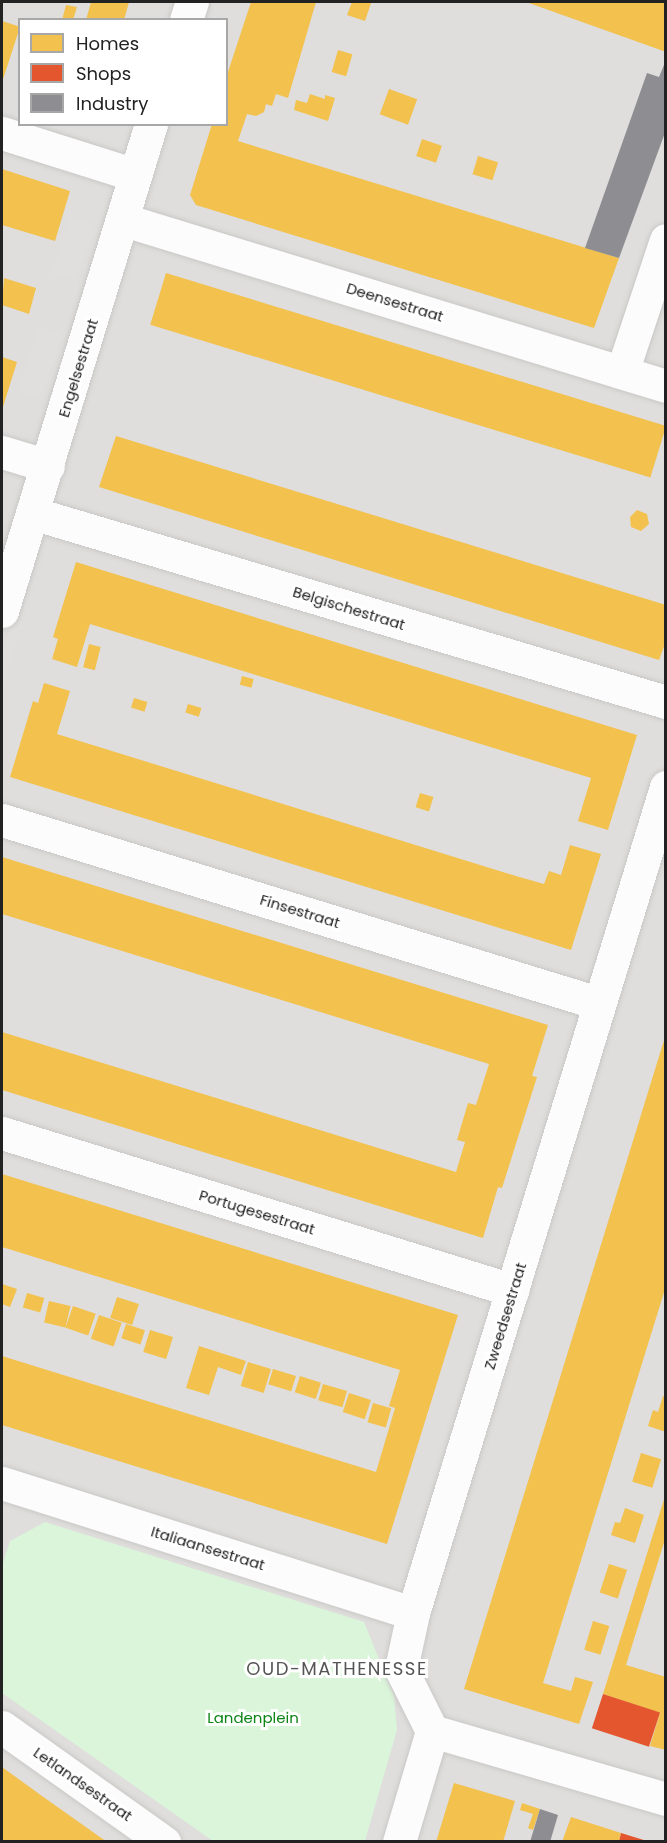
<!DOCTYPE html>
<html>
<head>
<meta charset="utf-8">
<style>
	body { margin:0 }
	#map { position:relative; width:667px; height:1843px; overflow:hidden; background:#f0eeeb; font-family:Poppins,sans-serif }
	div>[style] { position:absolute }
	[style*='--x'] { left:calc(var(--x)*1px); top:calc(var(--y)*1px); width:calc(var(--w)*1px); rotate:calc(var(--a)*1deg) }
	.residential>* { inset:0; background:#dfdedc }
	.park>* { inset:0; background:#daf5da }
	.parking>* { inset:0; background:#e0dfde; transform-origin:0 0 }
	.homes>* { inset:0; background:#f2c14e; transform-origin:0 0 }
	.shops>* { inset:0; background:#e4572e; transform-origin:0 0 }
	.industry>* { inset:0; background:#8d8d92 }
	.roads { filter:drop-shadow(0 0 2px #c9c8c7) drop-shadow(0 0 2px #c9c8c7) }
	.street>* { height:33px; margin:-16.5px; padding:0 16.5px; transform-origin:16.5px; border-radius:16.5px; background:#fdfcfc }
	span { translate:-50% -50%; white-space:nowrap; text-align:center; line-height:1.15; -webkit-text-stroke:6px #fff; paint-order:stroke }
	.street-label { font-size:15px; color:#222 }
	.park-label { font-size:15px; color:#0c8416 }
	.quarter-label { font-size:18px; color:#555; letter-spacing:1.5px }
	.frame { position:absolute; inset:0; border:3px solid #222; pointer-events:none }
	.legend { position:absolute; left:18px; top:18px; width:210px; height:108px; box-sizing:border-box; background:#fff; border:2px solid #a7a7a7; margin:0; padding:8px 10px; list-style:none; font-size:18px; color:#222 }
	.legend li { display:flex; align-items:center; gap:12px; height:30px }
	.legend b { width:30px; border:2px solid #a7a7a7 }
</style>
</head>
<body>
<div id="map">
	<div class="residential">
		<div style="clip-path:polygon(evenodd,2px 2px,665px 2px,665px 1841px,2px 1841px,2px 2px,20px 20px,226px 20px,226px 124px,20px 124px,20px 20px)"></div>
	</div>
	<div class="park">
		<div style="clip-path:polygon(45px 1522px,364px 1622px,394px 1696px,397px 1730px,365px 1841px,213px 1841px,2px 1693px,2px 1566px,10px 1541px)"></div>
	</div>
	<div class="parking">
		<div style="left:71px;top:217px;width:24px;height:59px;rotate:19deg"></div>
		<div style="left:40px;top:326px;width:24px;height:68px;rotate:19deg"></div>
		<div style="clip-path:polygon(25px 578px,35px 581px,2px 689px,2px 655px)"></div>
		<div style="left:401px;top:1767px;width:10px;height:78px;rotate:17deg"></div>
	</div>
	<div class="homes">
		<div style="clip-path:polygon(91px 2px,129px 2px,124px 20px,86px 20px)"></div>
		<div style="clip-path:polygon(251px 2px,316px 2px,288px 98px,276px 94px,272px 106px,266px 104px,264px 112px,256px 116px,247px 114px,238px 141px,619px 258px,594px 328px,196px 205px,190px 195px,212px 124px,226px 124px,226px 78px)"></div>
		<div style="clip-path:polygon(352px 2px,371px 3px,365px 21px,347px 15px)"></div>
		<div style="clip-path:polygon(526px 2px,666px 2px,666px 52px,655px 48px)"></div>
		<div style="clip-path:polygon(66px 5px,77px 7px,73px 20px,62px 20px)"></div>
		<div style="left:2px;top:21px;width:19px;height:76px;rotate:18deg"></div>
		<div style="left:338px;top:50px;width:15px;height:23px;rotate:16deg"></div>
		<div style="left:389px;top:89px;width:30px;height:27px;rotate:20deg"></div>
		<div style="clip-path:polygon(310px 94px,325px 99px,325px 95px,335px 98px,328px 121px,294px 110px,296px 100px,307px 103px)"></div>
		<div style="left:422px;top:139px;width:21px;height:18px;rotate:19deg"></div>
		<div style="left:478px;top:156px;width:21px;height:19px;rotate:17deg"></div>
		<div style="clip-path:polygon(2px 169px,70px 191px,55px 241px,2px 225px)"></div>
		<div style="left:166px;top:273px;width:523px;height:54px;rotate:17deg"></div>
		<div style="clip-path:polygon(4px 278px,36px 288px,29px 314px,2px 305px)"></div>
		<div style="clip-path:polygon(2px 357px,17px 362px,2px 410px)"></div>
		<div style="clip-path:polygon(116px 436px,666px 605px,666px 641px,659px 660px,99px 487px)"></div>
		<div style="clip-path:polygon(637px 510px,647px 514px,649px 524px,641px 531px,631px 527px,630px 517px)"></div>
		<div style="clip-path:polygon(76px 562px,637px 735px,608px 830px,578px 821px,591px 778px,90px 624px,77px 667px,52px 659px,58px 639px,53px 637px)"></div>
		<div style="left:89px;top:644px;width:12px;height:24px;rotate:14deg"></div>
		<div style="left:242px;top:676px;width:12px;height:9px;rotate:14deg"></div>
		<div style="clip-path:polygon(44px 683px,70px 691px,57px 734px,516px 876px,544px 884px,549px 871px,561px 875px,570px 845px,601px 854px,571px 950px,10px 777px,33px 701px,38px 703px)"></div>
		<div style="left:134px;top:698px;width:14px;height:10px;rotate:17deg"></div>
		<div style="left:188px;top:704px;width:14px;height:9px;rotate:17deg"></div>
		<div style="left:420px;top:793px;width:14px;height:15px;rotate:17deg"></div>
		<div style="clip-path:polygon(2px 857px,548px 1025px,532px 1076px,537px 1077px,502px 1188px,498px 1187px,483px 1238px,2px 1090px,2px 1032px,456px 1172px,465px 1142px,457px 1140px,468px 1103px,476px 1105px,489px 1064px,2px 914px)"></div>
		<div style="clip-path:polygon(665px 1037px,666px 1286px,543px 1683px,571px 1691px,575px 1677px,593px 1682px,579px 1724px,464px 1689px)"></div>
		<div style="clip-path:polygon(2px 1174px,458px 1315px,387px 1544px,2px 1425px,2px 1356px,376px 1472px,395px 1408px,389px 1406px,400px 1370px,2px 1247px)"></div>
		<div style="clip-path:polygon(2px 1284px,17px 1289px,10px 1307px,2px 1304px)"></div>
		<div style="left:27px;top:1293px;width:18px;height:15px;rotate:16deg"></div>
		<div style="left:117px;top:1297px;width:23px;height:22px;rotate:18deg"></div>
		<div style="left:49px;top:1301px;width:22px;height:22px;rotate:13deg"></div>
		<div style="left:73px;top:1306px;width:24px;height:23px;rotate:19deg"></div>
		<div style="left:99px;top:1315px;width:24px;height:25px;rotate:19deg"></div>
		<div style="left:126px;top:1324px;width:20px;height:15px;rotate:18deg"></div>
		<div style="left:150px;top:1330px;width:24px;height:23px;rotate:17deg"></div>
		<div style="clip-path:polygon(199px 1346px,246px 1361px,241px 1375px,218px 1367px,209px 1395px,186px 1388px)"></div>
		<div style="left:248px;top:1362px;width:24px;height:25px;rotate:17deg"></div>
		<div style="left:273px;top:1369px;width:24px;height:16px;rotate:17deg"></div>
		<div style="left:300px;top:1376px;width:22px;height:17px;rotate:18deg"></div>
		<div style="left:323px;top:1384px;width:25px;height:17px;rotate:16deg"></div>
		<div style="left:349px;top:1393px;width:23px;height:20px;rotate:18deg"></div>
		<div style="clip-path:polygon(663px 1396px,666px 1397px,666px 1432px,648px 1426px,653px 1410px,658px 1412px)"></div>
		<div style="left:373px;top:1403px;width:19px;height:20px;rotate:16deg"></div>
		<div style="left:641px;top:1453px;width:21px;height:30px;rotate:17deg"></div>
		<div style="clip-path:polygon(666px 1493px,666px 1536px,626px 1665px,666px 1677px,666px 1750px,650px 1746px,660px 1713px,603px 1694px)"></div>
		<div style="clip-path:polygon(625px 1508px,644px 1515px,635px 1543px,611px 1535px,615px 1522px,620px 1523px)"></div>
		<div style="left:609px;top:1564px;width:19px;height:30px;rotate:18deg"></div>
		<div style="left:593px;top:1621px;width:17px;height:30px;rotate:17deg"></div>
		<div style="clip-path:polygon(2px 1767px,42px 1796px,107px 1842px,2px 1842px)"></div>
		<div style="clip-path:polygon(454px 1783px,515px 1801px,503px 1842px,436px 1842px)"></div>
		<div style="clip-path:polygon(522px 1803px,540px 1809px,533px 1830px,528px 1828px,533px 1814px,520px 1810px)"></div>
		<div style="clip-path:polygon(571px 1817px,621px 1833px,619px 1842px,562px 1842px)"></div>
	</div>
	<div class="shops">
		<div style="left:603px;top:1694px;width:60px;height:36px;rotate:18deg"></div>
		<div style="clip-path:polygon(621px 1833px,647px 1841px,647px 1842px,619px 1842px)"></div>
	</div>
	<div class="industry">
		<div style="clip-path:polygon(666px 60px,666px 130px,619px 258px,585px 248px,647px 73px,659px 77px)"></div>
		<div style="clip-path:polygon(540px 1809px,558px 1815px,550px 1842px,530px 1842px)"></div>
	</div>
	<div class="roads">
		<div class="street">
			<div style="--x:186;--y:20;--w:19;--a:-72"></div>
			<div style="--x:2;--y:133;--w:139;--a:17.5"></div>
			<div style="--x:124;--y:220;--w:567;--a:17.03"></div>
			<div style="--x:622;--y:372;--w:139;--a:-71.6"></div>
			<div style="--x:2;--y:452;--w:48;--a:16.9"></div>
			<div style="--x:32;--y:513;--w:662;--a:16.6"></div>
			<div style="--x:2;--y:611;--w:509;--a:-72.99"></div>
			<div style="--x:2;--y:820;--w:623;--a:17.07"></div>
			<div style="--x:2;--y:1133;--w:534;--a:17.11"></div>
			<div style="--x:2;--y:1483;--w:431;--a:17.6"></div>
			<div style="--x:2;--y:1727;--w:199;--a:35.4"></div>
			<div style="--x:432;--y:1731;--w:244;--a:16.2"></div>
			<div style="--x:399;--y:1842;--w:116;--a:-73.4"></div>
			<div style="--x:432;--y:1731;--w:69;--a:-116.6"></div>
			<div style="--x:401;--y:1669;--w:57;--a:-77.9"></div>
			<div style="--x:413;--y:1613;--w:864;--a:-72.97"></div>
		</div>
	</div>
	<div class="street-label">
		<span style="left:395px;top:302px;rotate:17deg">Deensestraat</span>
		<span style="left:78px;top:368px;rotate:-73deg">Engelsestraat</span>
		<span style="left:349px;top:608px;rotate:17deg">Belgischestraat</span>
		<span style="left:300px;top:911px;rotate:17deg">Finsestraat</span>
		<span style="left:257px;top:1212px;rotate:17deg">Portugesestraat</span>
		<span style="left:505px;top:1316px;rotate:-73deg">Zweedsestraat</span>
		<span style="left:208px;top:1548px;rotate:17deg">Italiaansestraat</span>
		<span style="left:83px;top:1784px;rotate:35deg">Letlandsestraat</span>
	</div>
	<div class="park-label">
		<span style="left:253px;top:1718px">Landenplein</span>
	</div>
	<div class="quarter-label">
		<span style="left:337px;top:1669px">OUD-MATHENESSE</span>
	</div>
	<div class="frame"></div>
	<ul class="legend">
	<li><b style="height:16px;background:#f2c14e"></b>Homes</li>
	<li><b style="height:16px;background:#e4572e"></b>Shops</li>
	<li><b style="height:16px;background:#8d8d92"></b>Industry</li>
	</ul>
</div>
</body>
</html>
